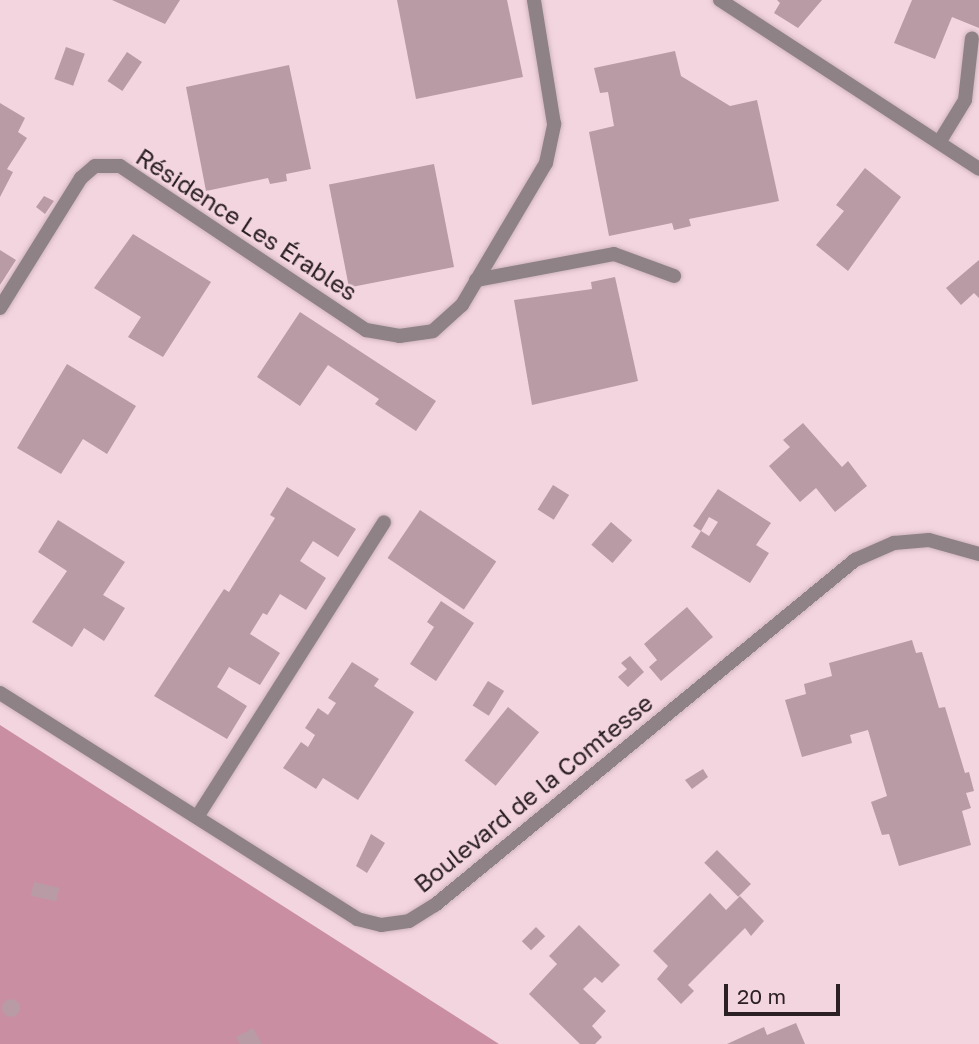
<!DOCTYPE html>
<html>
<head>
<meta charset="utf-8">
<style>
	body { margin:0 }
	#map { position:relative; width:979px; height:1044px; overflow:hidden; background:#f3d5df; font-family:"Golos Text",sans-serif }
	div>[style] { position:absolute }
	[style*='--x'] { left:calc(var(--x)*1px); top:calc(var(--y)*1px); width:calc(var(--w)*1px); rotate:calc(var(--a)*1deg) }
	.forest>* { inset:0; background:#ca8ea3 }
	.building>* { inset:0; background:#b89ba5; transform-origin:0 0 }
	.round { border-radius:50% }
	.roads { filter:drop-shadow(0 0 2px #cfb4bd) drop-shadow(0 0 2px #cfb4bd) }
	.lane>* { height:14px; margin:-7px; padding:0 7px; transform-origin:7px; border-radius:7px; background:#8f8286 }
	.street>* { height:14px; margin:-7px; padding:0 7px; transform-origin:7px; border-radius:7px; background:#8f8286 }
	span { translate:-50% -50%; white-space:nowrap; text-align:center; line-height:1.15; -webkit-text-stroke:5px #f3d5df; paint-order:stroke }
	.street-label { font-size:24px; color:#2b2024 }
	.scale { position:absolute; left:724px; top:984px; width:116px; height:32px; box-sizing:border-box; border:4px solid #2b2024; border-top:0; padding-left:9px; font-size:21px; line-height:24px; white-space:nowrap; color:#2b2024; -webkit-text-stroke:5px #f3d5df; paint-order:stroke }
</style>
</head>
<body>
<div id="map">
	<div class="forest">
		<div style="clip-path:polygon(0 725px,499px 1044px,0 1044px)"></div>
	</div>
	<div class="building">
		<div style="clip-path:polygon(112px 0,180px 0,165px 24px)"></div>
		<div style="clip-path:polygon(397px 0,507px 0,523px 77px,416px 99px)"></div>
		<div style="clip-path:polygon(777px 0,822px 0,798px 28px,774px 13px,780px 3px)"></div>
		<div style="clip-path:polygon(912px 0,979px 0,979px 28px,952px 17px,935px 59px,894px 43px)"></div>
		<div style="left:66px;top:47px;width:20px;height:34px;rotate:20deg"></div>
		<div style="clip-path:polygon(675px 51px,681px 76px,730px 106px,757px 100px,779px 201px,689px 219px,691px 226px,674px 230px,672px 223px,609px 236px,589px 132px,614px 126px,608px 92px,600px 93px,594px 68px)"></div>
		<div style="left:127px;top:52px;width:18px;height:35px;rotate:34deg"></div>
		<div style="clip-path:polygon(289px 65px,311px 169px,286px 174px,287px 181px,270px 184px,268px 178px,206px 191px,186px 87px)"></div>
		<div style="clip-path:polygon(0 103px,25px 118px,18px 132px,27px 138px,7px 169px,13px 172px,0 197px)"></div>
		<div style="left:434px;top:164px;width:105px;height:107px;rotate:79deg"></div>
		<div style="clip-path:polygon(865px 168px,901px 197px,848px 271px,816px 245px,844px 211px,836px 205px)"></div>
		<div style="clip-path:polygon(44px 196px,54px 201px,45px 214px,36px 207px)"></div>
		<div style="clip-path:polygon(133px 234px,211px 282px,163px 357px,128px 337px,141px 317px,94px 288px)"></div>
		<div style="clip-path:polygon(0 250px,16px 260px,0 285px)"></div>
		<div style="clip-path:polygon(979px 260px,979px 298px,974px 293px,961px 305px,946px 288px)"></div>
		<div style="clip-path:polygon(615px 277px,638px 381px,532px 405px,514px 300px,592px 289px,591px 282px)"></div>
		<div style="clip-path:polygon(300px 312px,436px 401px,416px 431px,375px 404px,379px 399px,328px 365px,300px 406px,257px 377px)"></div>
		<div style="clip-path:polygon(67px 364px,136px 406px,107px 454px,83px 439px,61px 474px,17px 448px)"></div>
		<div style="clip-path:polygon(803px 423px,842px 467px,848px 461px,867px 486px,835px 512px,816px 488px,800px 502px,769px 466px,790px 447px,783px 440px)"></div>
		<div style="left:553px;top:485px;width:19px;height:29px;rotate:32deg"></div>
		<div style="clip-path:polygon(287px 487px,356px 529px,338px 557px,313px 541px,300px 561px,326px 578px,306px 610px,280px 594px,267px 615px,263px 613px,250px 634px,280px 653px,260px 685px,229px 667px,217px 687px,247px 706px,227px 739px,154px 696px,224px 589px,229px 592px,275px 518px,270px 515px)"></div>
		<div style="clip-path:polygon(718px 489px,771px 523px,756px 545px,769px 553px,750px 583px,691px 547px,701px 531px,709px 536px,718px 522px,709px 517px,701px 531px,693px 526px)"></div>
		<div style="left:420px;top:510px;width:92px;height:58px;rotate:34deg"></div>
		<div style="clip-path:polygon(58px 520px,125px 562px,103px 595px,125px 608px,104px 641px,84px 628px,72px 647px,32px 622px,67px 571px,38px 552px)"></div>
		<div style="left:611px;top:522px;width:28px;height:30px;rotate:41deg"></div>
		<div style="clip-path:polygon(441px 601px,474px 623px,436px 681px,410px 664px,434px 627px,427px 622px)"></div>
		<div style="clip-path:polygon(687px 607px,713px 637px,661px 681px,649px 667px,657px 660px,644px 644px)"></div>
		<div style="clip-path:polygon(912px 640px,916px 653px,922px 652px,939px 708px,945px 707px,965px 773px,969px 772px,974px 791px,966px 793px,971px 808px,962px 811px,971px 845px,899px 866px,889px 834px,882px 835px,871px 802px,887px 796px,868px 730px,850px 735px,852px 743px,802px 757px,785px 700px,806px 694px,804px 684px,832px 676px,829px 663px)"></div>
		<div style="clip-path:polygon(630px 656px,644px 672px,628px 687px,618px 677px,627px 669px,621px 663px)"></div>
		<div style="clip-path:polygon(352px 662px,379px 679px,374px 686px,414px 712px,358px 800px,323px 778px,316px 789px,283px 768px,301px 742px,308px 747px,315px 735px,305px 728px,318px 708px,328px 715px,336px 703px,328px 698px)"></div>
		<div style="left:488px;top:681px;width:19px;height:29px;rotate:32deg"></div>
		<div style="left:508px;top:707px;width:40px;height:69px;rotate:39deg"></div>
		<div style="clip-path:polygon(703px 769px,708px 777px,692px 789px,685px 780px)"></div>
		<div style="clip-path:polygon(371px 834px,385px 843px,367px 873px,356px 866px)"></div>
		<div style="left:717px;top:850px;width:48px;height:18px;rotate:45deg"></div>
		<div style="left:34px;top:882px;width:26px;height:14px;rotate:13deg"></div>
		<div style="clip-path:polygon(710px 893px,726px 910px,740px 896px,764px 921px,751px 936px,745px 928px,688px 985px,694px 991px,681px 1004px,657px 979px,668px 966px,653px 951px)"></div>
		<div style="clip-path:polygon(579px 925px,620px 965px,602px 983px,595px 977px,583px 989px,606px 1011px,592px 1026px,602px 1037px,595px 1044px,580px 1044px,529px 994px,557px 964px,549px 956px)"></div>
		<div style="left:536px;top:927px;width:13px;height:20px;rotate:45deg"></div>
		<div class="round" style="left:2px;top:999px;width:18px;height:18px"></div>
		<div style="clip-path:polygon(796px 1023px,805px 1044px,727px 1044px,764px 1027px,767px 1035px)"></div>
		<div style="clip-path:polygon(253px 1028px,262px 1044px,240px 1044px,236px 1037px)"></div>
	</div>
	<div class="roads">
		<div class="lane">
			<div style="--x:940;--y:141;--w:48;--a:-58.6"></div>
			<div style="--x:965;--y:100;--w:62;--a:-83.6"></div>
			<div style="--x:476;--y:280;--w:140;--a:-10.7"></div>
			<div style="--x:614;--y:254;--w:64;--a:20.1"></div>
			<div style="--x:0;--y:308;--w:153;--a:-58.1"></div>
			<div style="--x:81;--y:178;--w:18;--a:-41"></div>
			<div style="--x:95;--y:166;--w:25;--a:0"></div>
			<div style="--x:120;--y:166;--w:296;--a:33.7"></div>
			<div style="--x:366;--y:330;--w:34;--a:10"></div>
			<div style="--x:399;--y:336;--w:34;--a:-8"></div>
			<div style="--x:433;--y:331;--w:39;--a:-42"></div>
			<div style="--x:462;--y:305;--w:165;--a:-59.4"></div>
			<div style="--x:546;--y:163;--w:40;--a:-78"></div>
			<div style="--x:554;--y:124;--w:126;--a:-99.2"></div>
		</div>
		<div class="street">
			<div style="--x:720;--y:0;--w:309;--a:33.1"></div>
			<div style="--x:0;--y:693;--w:423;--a:32.3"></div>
			<div style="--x:357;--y:919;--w:25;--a:14"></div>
			<div style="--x:381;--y:925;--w:28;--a:-8"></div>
			<div style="--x:409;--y:921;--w:31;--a:-32"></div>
			<div style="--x:435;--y:905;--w:544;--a:-39.4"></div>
			<div style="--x:855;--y:560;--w:43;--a:-23.6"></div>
			<div style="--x:894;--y:543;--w:35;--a:-5"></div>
			<div style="--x:929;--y:540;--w:52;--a:15.6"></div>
			<div style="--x:197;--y:817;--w:349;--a:-57.6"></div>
		</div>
	</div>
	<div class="street-label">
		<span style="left:247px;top:224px;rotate:33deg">Résidence Les Érables</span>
		<span style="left:533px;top:793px;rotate:-39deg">Boulevard de la Comtesse</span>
	</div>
	<div class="scale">20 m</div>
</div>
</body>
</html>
